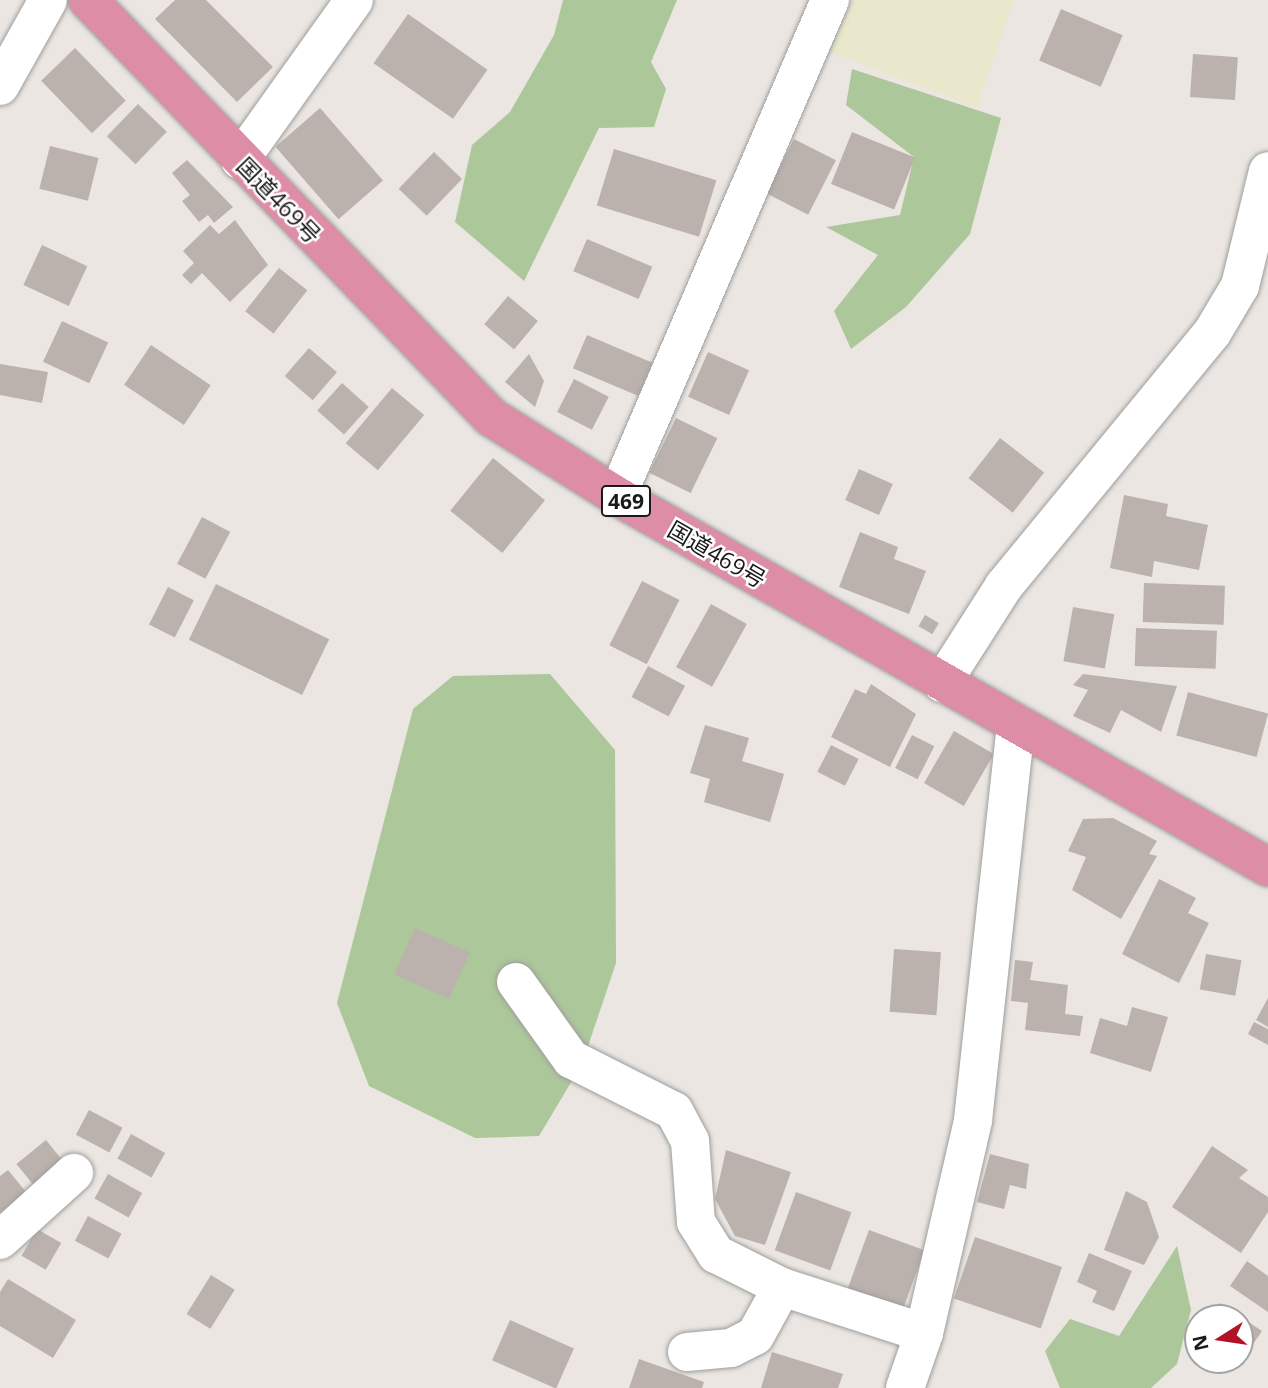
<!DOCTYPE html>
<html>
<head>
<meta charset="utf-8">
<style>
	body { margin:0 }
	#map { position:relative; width:1268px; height:1388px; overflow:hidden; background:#ebe6e1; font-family:"Open Sans","Noto Sans JP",sans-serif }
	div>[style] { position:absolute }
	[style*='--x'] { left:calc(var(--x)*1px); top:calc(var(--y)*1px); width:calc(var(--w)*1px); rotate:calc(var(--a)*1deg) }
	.farmland>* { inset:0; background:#e9e8cd }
	.forest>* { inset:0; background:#acc799 }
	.building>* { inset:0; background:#bbb2ae; transform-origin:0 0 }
	.roads { filter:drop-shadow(0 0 2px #9e9e9e) drop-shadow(0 0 2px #9e9e9e) }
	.street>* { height:38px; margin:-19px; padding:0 19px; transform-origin:19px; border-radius:19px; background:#fff }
	.highway>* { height:38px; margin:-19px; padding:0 19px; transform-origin:19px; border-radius:19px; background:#dd8ea6 }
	span { translate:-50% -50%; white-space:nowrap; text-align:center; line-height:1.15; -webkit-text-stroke:5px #fff; paint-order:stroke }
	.shield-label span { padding:2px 5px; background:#fff; border:2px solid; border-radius:5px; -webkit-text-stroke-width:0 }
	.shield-label { font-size:21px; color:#1a1a1a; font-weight:700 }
	.street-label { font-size:23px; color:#1a1a1a }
	.north { position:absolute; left:1184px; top:1304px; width:70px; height:70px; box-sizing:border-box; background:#fff; border:2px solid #a3a3a3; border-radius:50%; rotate:258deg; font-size:19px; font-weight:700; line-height:28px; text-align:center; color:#1a1a1a }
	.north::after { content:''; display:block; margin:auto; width:24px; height:32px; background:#b31225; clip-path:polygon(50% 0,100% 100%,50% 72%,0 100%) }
</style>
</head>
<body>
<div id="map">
	<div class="farmland">
		<div style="clip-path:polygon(852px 0,1014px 0,977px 108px,830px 52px)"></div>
	</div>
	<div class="forest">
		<div style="clip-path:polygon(563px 0,677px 0,651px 62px,666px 89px,654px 127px,599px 128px,524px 281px,455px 222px,472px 145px,510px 112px,554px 35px)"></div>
		<div style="clip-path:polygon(852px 69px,1001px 118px,970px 234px,906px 307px,851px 349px,834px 311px,878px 255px,826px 227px,900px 215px,914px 157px,846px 105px)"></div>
		<div style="clip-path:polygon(550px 674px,615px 750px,616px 963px,582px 1064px,539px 1136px,475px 1138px,369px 1086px,337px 1003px,413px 709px,453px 676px)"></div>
		<div style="clip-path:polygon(1177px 1246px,1191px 1310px,1177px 1364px,1151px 1388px,1060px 1388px,1045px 1351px,1070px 1319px,1119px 1336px)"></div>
	</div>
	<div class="building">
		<div style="clip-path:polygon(175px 0,206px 0,273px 67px,237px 102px,155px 19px)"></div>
		<div style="left:1061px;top:9px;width:67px;height:56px;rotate:23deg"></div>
		<div style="left:408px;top:14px;width:97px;height:60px;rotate:35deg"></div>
		<div style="left:75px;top:48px;width:73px;height:47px;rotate:46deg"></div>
		<div style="left:1193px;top:54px;width:45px;height:43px;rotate:4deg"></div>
		<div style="left:138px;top:104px;width:40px;height:45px;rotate:44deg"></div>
		<div style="left:320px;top:108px;width:96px;height:59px;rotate:49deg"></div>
		<div style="left:852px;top:132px;width:68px;height:56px;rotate:22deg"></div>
		<div style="left:794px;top:139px;width:47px;height:61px;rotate:27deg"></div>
		<div style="left:50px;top:146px;width:50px;height:44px;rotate:14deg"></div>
		<div style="left:614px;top:149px;width:107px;height:59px;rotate:17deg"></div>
		<div style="left:434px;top:152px;width:39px;height:51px;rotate:44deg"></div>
		<div style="clip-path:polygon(187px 160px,233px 207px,214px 223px,208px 215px,199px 222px,182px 201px,190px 195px,172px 173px)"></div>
		<div style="clip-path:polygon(235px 220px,268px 265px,230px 302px,202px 273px,191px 284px,182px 275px,194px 263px,183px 251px,210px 225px,219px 234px)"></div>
		<div style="left:587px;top:239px;width:71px;height:35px;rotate:23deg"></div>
		<div style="left:42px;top:245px;width:50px;height:44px;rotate:25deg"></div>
		<div style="left:279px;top:268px;width:36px;height:55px;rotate:38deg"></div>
		<div style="left:508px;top:296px;width:39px;height:37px;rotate:40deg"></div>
		<div style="left:62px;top:321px;width:51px;height:45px;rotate:25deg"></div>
		<div style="left:587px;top:335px;width:71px;height:36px;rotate:23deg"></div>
		<div style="left:151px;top:345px;width:72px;height:48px;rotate:34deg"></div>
		<div style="left:309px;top:348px;width:37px;height:37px;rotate:41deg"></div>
		<div style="left:708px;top:352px;width:45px;height:49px;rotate:24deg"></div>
		<div style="clip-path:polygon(529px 354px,544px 381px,535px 407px,505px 382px)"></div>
		<div style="clip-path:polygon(0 364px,48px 372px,42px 403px,0 395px)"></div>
		<div style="left:574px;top:379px;width:39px;height:37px;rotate:27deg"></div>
		<div style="left:342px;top:383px;width:36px;height:37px;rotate:42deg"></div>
		<div style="left:392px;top:388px;width:42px;height:72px;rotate:40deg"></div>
		<div style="left:676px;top:418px;width:46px;height:61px;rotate:26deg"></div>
		<div style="left:1000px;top:438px;width:56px;height:51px;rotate:38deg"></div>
		<div style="left:493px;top:458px;width:67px;height:68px;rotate:39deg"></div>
		<div style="left:859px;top:469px;width:37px;height:34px;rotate:24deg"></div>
		<div style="clip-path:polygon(1124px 495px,1168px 504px,1166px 516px,1208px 525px,1199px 570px,1154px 561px,1152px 577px,1110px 568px)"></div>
		<div style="left:202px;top:517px;width:32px;height:53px;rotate:28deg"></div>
		<div style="clip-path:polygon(860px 532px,898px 547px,894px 559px,926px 571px,909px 614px,839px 587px)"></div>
		<div style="left:642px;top:581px;width:42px;height:72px;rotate:27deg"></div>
		<div style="left:1144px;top:583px;width:81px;height:39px;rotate:2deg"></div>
		<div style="left:216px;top:584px;width:126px;height:62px;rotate:26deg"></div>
		<div style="left:168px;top:587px;width:29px;height:42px;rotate:27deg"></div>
		<div style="left:711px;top:604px;width:41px;height:72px;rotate:29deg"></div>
		<div style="left:1073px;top:607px;width:42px;height:55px;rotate:10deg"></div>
		<div style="left:925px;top:615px;width:16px;height:13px;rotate:30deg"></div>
		<div style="left:1136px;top:628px;width:81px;height:38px;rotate:2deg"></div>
		<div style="left:648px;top:666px;width:42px;height:35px;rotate:28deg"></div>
		<div style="clip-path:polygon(1083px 674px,1177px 686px,1161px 732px,1121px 710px,1110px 733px,1073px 716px,1088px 690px,1073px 685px)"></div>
		<div style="clip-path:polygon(871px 684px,916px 714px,890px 767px,831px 737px,855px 689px,866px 694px)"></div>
		<div style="left:1188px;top:692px;width:83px;height:45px;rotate:15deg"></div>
		<div style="clip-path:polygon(705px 725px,749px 738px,742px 761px,784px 774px,770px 822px,704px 802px,710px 779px,690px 773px)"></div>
		<div style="left:954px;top:731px;width:46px;height:60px;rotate:30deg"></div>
		<div style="left:912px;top:735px;width:25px;height:37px;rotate:27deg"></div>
		<div style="left:831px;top:745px;width:31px;height:30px;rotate:27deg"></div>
		<div style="clip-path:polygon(1113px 818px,1157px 841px,1149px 854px,1157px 856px,1121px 919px,1072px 890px,1086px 857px,1068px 851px,1083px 819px)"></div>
		<div style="clip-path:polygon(1159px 879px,1196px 898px,1188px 913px,1209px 923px,1179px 983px,1122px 954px)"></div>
		<div style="left:415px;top:928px;width:60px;height:51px;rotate:24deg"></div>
		<div style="left:894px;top:949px;width:47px;height:63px;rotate:4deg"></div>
		<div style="left:1206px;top:954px;width:36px;height:36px;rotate:10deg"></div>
		<div style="clip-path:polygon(1015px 960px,1033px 962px,1030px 980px,1068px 985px,1065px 1014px,1083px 1016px,1080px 1036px,1025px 1030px,1028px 1003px,1011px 1001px)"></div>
		<div style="clip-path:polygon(1268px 998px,1268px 1027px,1256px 1020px)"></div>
		<div style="clip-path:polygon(1132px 1007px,1168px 1017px,1151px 1072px,1090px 1053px,1100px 1018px,1127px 1026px)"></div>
		<div style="clip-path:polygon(1254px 1022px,1268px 1029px,1268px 1045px,1248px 1034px)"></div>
		<div style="left:89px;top:1110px;width:38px;height:28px;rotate:28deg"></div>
		<div style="left:131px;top:1134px;width:39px;height:28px;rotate:29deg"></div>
		<div style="left:46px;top:1140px;width:28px;height:38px;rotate:51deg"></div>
		<div style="clip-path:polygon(1212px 1146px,1248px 1170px,1239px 1178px,1268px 1197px,1268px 1212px,1241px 1253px,1172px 1207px)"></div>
		<div style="clip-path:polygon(726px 1150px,791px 1172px,765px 1245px,735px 1236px,715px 1199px)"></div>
		<div style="clip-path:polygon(990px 1154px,1029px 1164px,1026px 1189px,1010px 1185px,1004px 1209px,977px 1202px)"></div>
		<div style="clip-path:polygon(8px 1170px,26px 1192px,0 1213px,0 1176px)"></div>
		<div style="left:108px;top:1174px;width:39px;height:28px;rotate:29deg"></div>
		<div style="clip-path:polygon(1126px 1191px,1147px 1202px,1159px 1237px,1144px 1265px,1104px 1250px)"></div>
		<div style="left:796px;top:1192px;width:59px;height:62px;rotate:20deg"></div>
		<div style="left:88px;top:1216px;width:38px;height:28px;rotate:28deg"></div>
		<div style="left:37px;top:1229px;width:28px;height:31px;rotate:30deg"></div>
		<div style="left:869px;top:1230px;width:59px;height:63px;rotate:20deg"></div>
		<div style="left:975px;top:1237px;width:92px;height:65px;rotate:19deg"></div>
		<div style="clip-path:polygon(1089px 1253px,1132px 1271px,1114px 1311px,1092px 1302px,1097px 1291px,1077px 1282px)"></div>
		<div style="clip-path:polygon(1247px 1261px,1268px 1276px,1268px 1312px,1230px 1286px)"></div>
		<div style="left:211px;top:1275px;width:28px;height:46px;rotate:32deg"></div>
		<div style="clip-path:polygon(8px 1279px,76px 1320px,53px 1358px,0 1326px,0 1292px)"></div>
		<div style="clip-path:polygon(1220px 1303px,1262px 1331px,1245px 1356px,1240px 1318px,1210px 1318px)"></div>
		<div style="left:510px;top:1320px;width:70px;height:44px;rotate:24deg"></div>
		<div style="clip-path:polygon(772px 1352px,843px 1374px,838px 1388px,761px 1388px)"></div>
		<div style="clip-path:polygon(639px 1359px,704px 1382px,702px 1388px,629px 1388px)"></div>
	</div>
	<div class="roads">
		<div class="street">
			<div style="--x:0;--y:86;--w:98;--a:-60.8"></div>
			<div style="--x:240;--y:160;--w:196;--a:-54.5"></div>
			<div style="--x:617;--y:496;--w:540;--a:-66.76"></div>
			<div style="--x:942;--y:683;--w:115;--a:-57.4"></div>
			<div style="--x:1004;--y:586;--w:328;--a:-50.6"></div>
			<div style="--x:1212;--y:333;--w:55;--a:-59.2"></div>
			<div style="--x:1240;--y:286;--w:118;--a:-76.3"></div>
			<div style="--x:516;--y:982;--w:95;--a:54.5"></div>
			<div style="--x:571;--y:1059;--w:115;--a:26.8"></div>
			<div style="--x:674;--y:1111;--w:34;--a:62"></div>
			<div style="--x:690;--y:1141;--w:81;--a:85.8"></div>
			<div style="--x:696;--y:1222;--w:38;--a:58"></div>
			<div style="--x:716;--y:1254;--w:74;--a:26.6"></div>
			<div style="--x:782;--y:1287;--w:149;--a:17.9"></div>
			<div style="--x:0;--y:1240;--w:100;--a:-42.2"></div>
			<div style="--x:687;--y:1352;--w:44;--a:-5.2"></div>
			<div style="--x:731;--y:1348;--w:27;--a:-27"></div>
			<div style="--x:755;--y:1336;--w:56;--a:-61.1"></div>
			<div style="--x:905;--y:1388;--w:58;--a:-70.9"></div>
			<div style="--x:924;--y:1333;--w:219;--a:-77"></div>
			<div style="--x:973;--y:1120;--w:396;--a:-83.8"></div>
		</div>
		<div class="highway">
			<div style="--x:88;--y:0;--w:580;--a:45.98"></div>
			<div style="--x:491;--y:417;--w:149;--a:32.1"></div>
			<div style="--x:617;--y:496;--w:749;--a:29.68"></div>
		</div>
	</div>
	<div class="shield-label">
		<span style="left:626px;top:501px">469</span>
	</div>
	<div class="street-label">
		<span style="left:279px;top:200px;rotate:46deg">国道469号</span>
		<span style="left:717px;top:554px;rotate:30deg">国道469号</span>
	</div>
	<div class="north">N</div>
</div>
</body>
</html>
